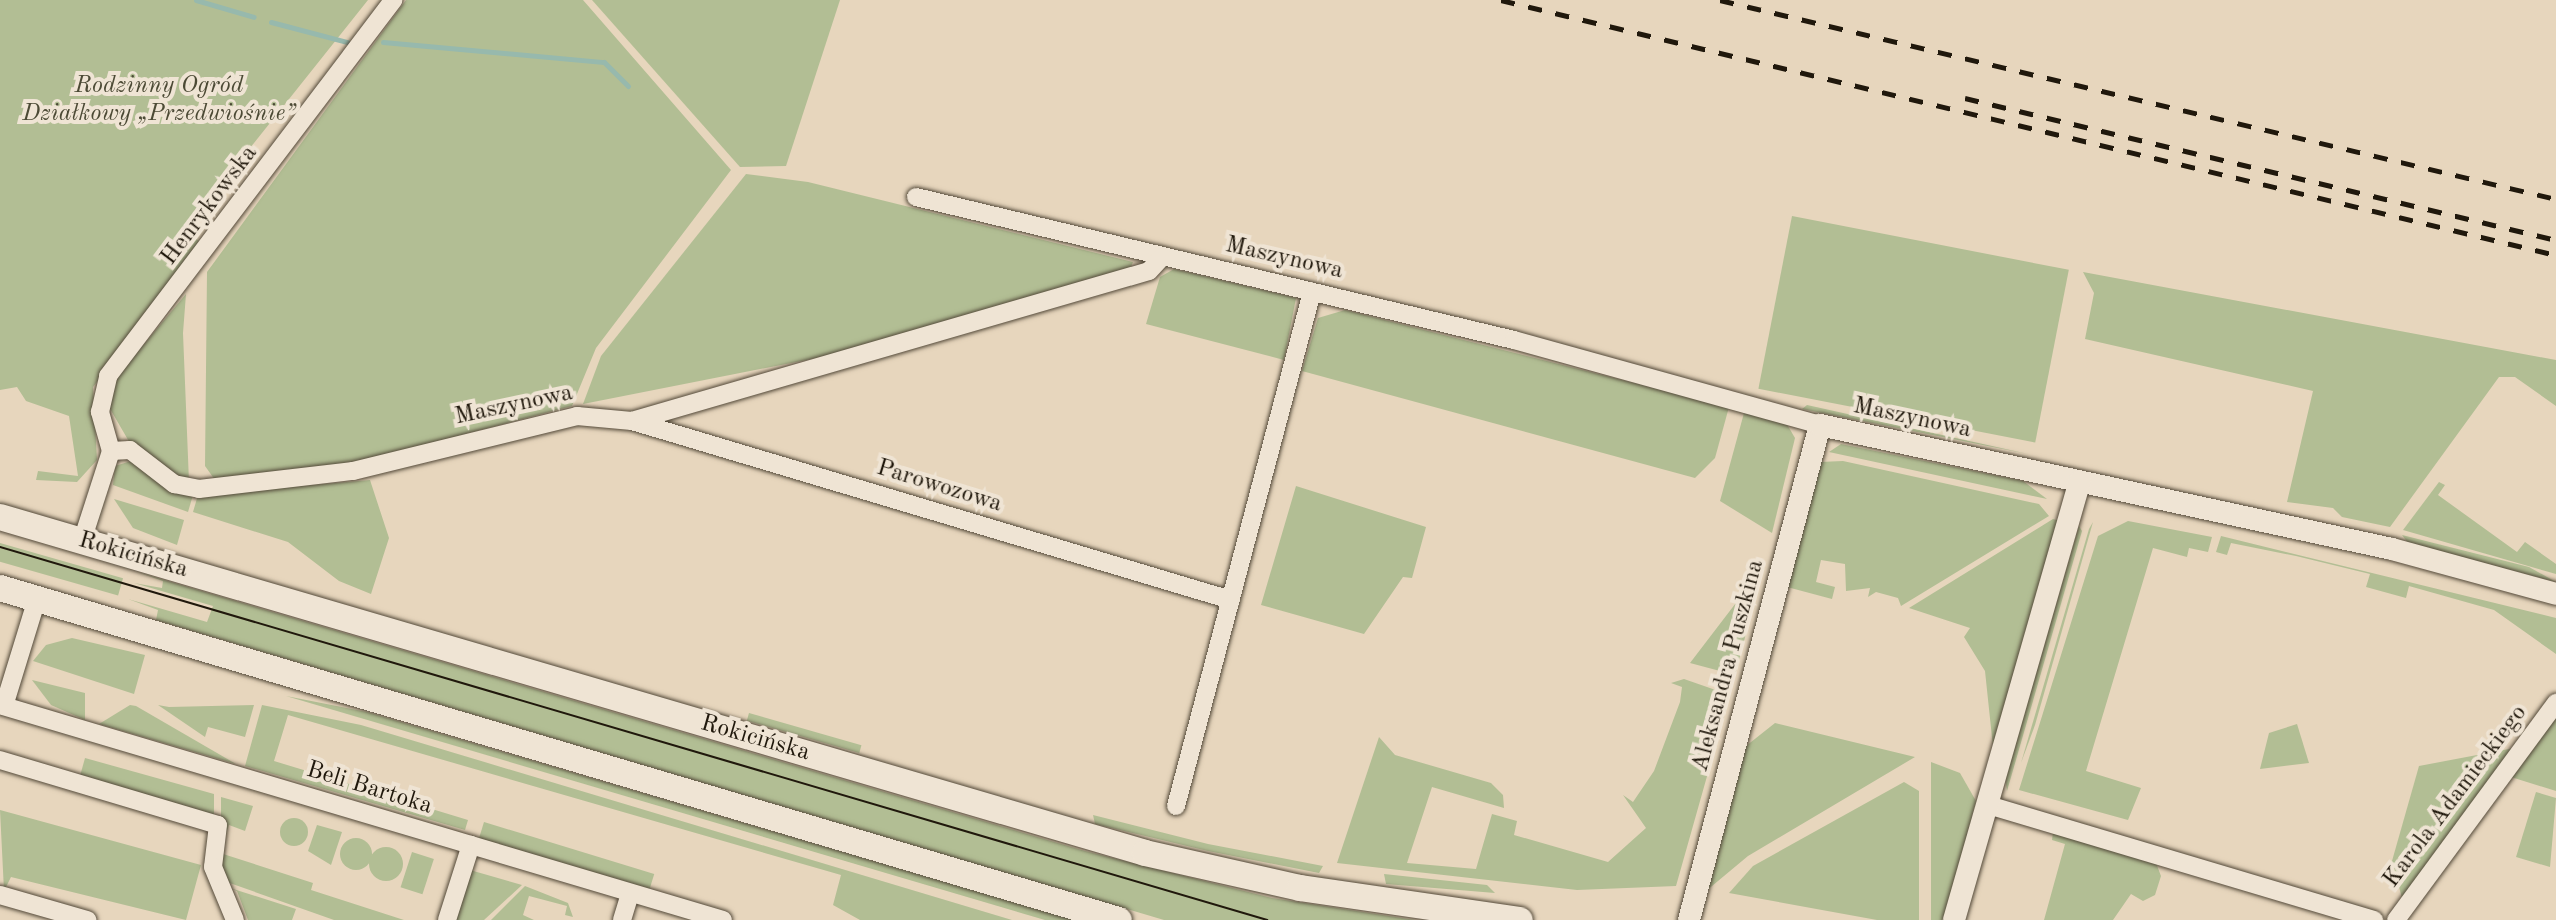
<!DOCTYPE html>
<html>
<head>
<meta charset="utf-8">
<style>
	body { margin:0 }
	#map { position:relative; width:2556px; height:920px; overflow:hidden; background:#e7d6bd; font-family:"Old Standard TT",serif }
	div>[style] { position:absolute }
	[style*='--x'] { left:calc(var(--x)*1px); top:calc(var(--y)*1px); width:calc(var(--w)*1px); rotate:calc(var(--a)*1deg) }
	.green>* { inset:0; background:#b2be94; transform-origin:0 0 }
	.round { border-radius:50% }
	.stream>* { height:5px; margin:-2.5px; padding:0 2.5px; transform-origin:2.5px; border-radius:2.5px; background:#97b9ad }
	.roads { filter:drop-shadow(0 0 2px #524838) drop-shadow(0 0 2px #524838) }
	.minor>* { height:18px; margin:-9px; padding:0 9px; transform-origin:9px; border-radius:9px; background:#efe4d4 }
	.tertiary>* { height:22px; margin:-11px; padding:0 11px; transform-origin:11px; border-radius:11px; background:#efe4d4 }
	.secondary>* { height:26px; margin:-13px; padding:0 13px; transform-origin:13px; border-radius:13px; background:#efe4d4 }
	.tram>* { height:2px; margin:-1px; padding:0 1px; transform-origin:1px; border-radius:1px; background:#20180c }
	.rail>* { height:5px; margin-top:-2.5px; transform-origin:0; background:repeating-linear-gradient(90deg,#20180c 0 14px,transparent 0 28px) }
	span { translate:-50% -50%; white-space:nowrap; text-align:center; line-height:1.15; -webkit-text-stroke:8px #efe4d4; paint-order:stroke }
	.park-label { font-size:24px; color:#4c4a35; font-style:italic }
	.street-label { font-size:24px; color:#20180c }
</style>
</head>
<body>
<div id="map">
	<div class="green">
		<div style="clip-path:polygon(0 0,368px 0,184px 231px,204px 244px,93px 387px,97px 460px,77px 482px,36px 480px,38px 471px,78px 476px,69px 416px,26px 401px,17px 387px,0 390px)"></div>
		<div style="clip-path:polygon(406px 0,583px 0,731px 170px,596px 348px,572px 406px,359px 462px,215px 480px,205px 466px,207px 272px)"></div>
		<div style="clip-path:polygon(592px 0,840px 0,786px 166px,740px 167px)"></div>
		<div style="clip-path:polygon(746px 174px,808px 182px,1133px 262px,1130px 269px,837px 354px,583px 404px,601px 356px)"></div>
		<div style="left:1792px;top:216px;width:282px;height:176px;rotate:11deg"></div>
		<div style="clip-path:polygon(1174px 269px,1296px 298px,1284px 360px,1146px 324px,1160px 277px)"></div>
		<div style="clip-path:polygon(2083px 272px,2556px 360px,2556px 406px,2515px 377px,2499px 377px,2390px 527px,2342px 517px,2333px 508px,2287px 502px,2313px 391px,2085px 339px,2094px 293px)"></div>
		<div style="clip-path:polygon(186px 294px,183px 333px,189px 482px,131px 445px,109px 407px,114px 380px)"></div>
		<div style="clip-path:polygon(1345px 310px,1729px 407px,1715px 458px,1695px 478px,1302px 371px,1318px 318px)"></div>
		<div style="clip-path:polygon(1807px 405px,2028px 454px,1802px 409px)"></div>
		<div style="clip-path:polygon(1744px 413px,1785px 421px,1795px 438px,1772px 533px,1720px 501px)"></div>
		<div style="clip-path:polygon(1841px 444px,2023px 481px,2047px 499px,1829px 452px)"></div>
		<div style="clip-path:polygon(131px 461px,193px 495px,188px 512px,113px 485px,115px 466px)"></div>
		<div style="clip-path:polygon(1843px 461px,2039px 504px,2049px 516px,1901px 606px,1898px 598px,1876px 592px,1868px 597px,1870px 588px,1846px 591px,1845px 564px,1821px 560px,1816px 582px,1835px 587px,1832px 599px,1787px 587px,1820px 462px)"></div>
		<div style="clip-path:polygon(370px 480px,389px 538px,371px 594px,339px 581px,288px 542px,193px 512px,198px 495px)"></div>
		<div style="clip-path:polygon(2439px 482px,2445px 485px,2438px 495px,2517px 552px,2525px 542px,2556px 564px,2556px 574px,2403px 530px)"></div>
		<div style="clip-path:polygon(1296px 486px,1426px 527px,1412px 578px,1403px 577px,1364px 634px,1261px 605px)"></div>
		<div style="clip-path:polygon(114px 499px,184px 520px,177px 545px,133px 528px)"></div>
		<div style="clip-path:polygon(2053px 519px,2060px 521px,1993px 747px,1985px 671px,1964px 637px,1970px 628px,1909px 608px)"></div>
		<div style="clip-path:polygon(2128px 521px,2212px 537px,2208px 552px,2189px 548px,2187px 557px,2153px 548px,2086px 771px,2141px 788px,2128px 820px,2019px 790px,2098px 536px)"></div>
		<div style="clip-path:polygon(2093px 522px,2035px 725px,2021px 763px,2089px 529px)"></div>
		<div style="clip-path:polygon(2079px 526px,2082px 531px,2007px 791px,2005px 779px)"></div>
		<div style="clip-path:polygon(2402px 535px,2529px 567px,2556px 582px,2408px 543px)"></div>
		<div style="clip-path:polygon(2221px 536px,2556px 618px,2556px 654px,2494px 610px,2409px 586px,2406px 598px,2366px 587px,2370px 574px,2296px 556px,2231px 543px,2227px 555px,2216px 552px)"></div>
		<div style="left:0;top:543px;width:128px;height:18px;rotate:16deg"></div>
		<div style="clip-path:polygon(1764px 566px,1735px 675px,1690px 663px,1742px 595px)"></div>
		<div style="clip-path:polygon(137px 572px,1085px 851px,1272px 898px,1415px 920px,1164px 920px,156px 620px,158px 610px,128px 599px,207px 622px,213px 606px,134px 583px,162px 588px,163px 581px)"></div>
		<div style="clip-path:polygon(72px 638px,145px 655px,134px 694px,33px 661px,46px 645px)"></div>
		<div style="clip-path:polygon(1684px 679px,1730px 695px,1676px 886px,1577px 890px,1337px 863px,1379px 737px,1395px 755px,1491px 783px,1503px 795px,1504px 808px,1432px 787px,1407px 863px,1476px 869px,1492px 814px,1517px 821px,1514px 835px,1608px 862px,1646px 828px,1623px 795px,1633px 802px,1654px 771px,1680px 702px,1682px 687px,1671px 683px)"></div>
		<div style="clip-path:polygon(32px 680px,85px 693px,85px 720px,51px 705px)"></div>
		<div style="clip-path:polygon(286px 696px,367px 712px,1073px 920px,1045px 920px)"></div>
		<div style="clip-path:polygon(130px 705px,136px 706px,236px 764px,99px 724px)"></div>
		<div style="clip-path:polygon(158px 705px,169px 707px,254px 705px,245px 737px,208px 727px,205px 737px)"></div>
		<div style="clip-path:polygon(262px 705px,361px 725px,1012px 920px,860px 920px,833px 905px,841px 875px,288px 715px,274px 761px,468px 820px,465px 830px,245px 766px)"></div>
		<div style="left:749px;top:713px;width:117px;height:8px;rotate:16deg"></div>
		<div style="clip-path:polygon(2556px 718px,2556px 791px,2511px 777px)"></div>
		<div style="clip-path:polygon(1775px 723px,1915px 757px,1748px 856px,1706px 891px,1746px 746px)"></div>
		<div style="clip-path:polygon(2297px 724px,2309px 763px,2260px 769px,2269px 733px)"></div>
		<div style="clip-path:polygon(2514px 748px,2402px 898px,2392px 861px,2419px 766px)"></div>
		<div style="clip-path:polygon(85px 758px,214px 794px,214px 820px,80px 776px)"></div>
		<div style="clip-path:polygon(1931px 762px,1960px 773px,1976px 801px,1944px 920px,1931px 920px)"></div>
		<div style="clip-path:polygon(1904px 782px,1919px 791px,1919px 920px,1877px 920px,1729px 893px,1753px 866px)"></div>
		<div style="clip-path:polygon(2536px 792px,2556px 798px,2550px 867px,2516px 857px)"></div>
		<div style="clip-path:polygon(221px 797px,253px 806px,245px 831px,229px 825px,221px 849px)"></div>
		<div style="clip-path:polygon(0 810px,201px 865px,186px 920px,11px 877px,4px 891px)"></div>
		<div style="clip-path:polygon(1093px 815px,1208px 844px,1323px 866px,1319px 873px,1208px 851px,1095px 824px)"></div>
		<div class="round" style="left:280px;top:818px;width:28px;height:28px"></div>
		<div style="left:484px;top:822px;width:178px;height:17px;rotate:17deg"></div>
		<div style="clip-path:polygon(317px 825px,342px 832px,331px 865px,308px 851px)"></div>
		<div style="clip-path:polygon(2053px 832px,2156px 863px,2161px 876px,2155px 895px,2143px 901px,2131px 894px,2113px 920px,2044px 920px,2065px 844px,2052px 840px)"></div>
		<div class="round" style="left:340px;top:838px;width:32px;height:32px"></div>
		<div class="round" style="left:369px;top:847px;width:34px;height:34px"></div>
		<div style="left:412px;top:852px;width:23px;height:37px;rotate:18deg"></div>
		<div style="clip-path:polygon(220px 853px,313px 883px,311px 890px,404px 920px,334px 920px,224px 881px)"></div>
		<div style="clip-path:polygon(470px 870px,522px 885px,484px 920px,452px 920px)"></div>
		<div style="clip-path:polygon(1384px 874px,1487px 885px,1495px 893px,1386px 884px)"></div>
		<div style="clip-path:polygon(525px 886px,568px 903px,573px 917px,565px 915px,567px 906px,529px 896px,523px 915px,534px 920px,491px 920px)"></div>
		<div style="clip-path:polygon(227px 887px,296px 909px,292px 920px,248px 920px,237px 891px)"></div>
	</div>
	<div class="stream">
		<div style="--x:196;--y:0;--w:60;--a:16.3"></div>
		<div style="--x:271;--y:22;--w:79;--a:14.7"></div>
		<div style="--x:383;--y:42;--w:222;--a:5.2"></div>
		<div style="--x:604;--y:62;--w:34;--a:45"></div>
	</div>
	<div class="roads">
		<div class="minor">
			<div style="--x:916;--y:197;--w:615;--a:13.45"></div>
			<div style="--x:1514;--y:340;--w:318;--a:15.5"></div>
			<div style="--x:632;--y:421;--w:625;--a:16.64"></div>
			<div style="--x:111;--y:451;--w:19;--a:-3"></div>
			<div style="--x:130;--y:450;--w:56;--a:37.7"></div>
			<div style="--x:174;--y:484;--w:25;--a:11"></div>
			<div style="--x:199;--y:489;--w:155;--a:-6.7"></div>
			<div style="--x:353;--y:471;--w:231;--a:-13.8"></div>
			<div style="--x:577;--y:416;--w:55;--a:5.2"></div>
			<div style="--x:632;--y:421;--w:538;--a:-16.18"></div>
			<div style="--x:1149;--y:271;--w:19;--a:-47"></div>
			<div style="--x:111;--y:451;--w:41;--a:-105.8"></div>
			<div style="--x:100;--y:412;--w:37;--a:-77"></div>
			<div style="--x:108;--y:376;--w:472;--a:-52.8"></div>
			<div style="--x:82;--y:541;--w:95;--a:-72.1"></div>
			<div style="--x:0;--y:705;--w:754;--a:16.56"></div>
			<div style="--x:4;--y:706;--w:112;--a:-72.9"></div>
			<div style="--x:0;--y:760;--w:227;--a:16.6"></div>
			<div style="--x:218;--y:825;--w:42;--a:96.8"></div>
			<div style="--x:213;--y:867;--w:57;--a:67.5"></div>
			<div style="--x:1988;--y:805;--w:403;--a:16.6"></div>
			<div style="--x:1176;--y:806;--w:532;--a:-75.18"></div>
			<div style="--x:0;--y:895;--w:91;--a:16"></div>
			<div style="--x:447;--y:920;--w:79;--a:-72.3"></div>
			<div style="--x:622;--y:920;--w:28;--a:-73"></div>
			<div style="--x:2396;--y:920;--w:270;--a:-53.6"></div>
		</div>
		<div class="tertiary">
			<div style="--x:1689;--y:920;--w:512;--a:-75.18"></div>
			<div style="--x:1820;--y:425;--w:585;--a:12.23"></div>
			<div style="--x:2392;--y:549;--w:170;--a:15.3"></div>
			<div style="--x:1954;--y:920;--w:456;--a:-74"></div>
		</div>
		<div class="secondary">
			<div style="--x:0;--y:517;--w:1193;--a:16.35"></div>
			<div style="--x:1145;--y:853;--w:159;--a:12.7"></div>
			<div style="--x:1300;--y:888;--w:222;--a:8.3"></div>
			<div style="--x:0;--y:588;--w:1167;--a:16.53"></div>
		</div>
	</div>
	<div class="tram">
		<div style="--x:0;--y:547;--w:1321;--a:16.4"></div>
	</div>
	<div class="rail">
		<div style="--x:1501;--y:0;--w:1085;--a:13.59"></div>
		<div style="--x:1720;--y:0;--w:859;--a:13.39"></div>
		<div style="--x:1965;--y:98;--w:608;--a:13.51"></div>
	</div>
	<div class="park-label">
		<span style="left:159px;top:101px">Rodzinny Ogród<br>Działkowy „Przedwiośnie”</span>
	</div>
	<div class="street-label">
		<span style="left:210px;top:206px;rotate:-53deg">Henrykowska</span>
		<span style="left:1284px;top:259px;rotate:13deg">Maszynowa</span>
		<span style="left:514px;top:406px;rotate:-12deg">Maszynowa</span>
		<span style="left:1912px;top:419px;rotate:12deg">Maszynowa</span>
		<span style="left:939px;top:487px;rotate:17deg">Parowozowa</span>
		<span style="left:133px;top:556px;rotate:16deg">Rokicińska</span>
		<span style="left:1729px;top:666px;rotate:-75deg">Aleksandra Puszkina</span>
		<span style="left:755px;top:739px;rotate:16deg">Rokicińska</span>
		<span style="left:369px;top:789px;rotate:17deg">Beli Bartoka</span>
		<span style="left:2456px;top:797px;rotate:-53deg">Karola Adamieckiego</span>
	</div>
</div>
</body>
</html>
